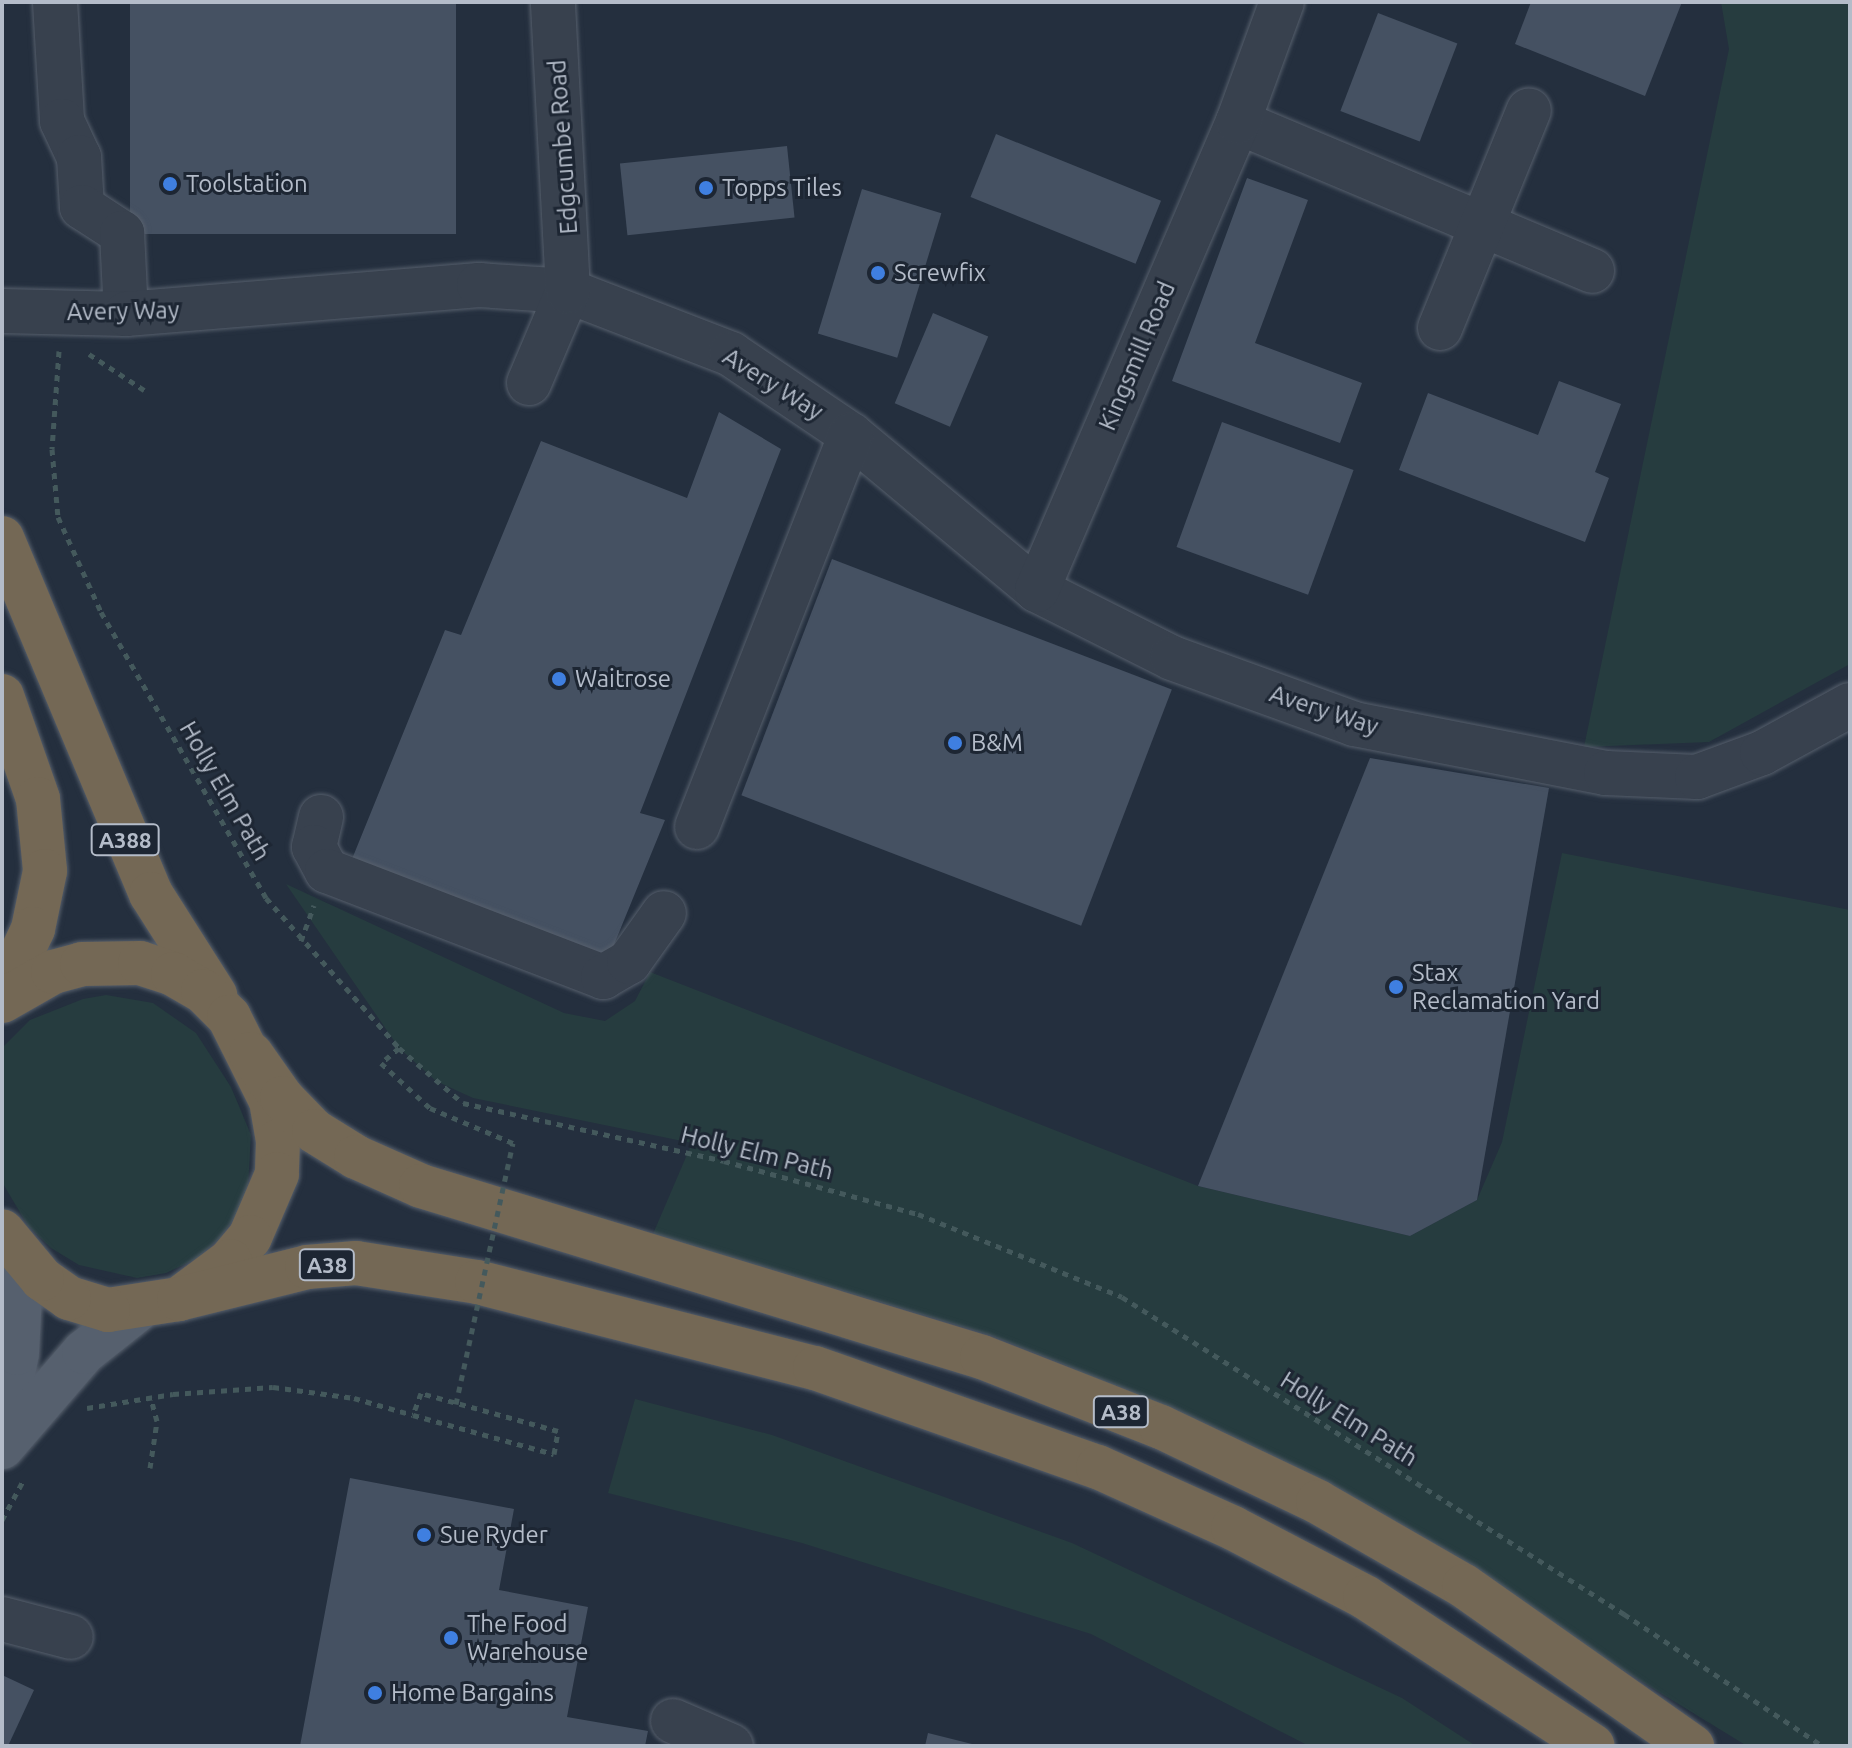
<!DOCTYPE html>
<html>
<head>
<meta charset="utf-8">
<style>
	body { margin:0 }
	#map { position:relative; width:1852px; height:1748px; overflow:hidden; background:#242f3e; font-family:Ubuntu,sans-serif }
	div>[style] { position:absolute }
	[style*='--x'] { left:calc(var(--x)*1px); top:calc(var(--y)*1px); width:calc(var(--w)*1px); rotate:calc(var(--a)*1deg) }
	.green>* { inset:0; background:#263c3f }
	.building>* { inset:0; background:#455162; transform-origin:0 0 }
	.path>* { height:5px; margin-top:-2.5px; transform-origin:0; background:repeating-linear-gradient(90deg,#44595c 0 6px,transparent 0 12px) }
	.roads { filter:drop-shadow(0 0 2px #565f6c) drop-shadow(0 0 2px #565f6c) }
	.minor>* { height:44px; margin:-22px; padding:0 22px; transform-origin:22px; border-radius:22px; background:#38414e }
	.major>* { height:44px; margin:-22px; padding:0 22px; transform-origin:22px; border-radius:22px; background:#56606e }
	.highway>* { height:44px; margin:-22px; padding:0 22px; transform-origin:22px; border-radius:22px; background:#746855 }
	.path-bridge>* { height:5px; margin-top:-2.5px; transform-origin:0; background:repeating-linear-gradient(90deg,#44595c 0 6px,transparent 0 12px) }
	.dots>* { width:22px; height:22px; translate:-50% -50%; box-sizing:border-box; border:4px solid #1d2633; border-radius:50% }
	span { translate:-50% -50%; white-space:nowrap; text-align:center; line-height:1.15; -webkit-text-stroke:6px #1d2633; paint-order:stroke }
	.shield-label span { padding:2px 6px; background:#1d2633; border:2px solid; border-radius:6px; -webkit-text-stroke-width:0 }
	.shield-label { font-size:22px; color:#b4bcc9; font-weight:700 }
	.street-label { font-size:24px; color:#b4bcc9 }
	.poi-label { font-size:24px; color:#b4bcc9 }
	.left { translate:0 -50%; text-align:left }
	.frame { position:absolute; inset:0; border:4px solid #b4bcc9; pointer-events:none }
</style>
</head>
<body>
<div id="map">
	<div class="green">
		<div style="clip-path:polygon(1721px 2px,1850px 2px,1850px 664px,1709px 742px,1584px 747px,1729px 49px)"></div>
		<div style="clip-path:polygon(1562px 853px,1850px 910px,1850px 1746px,1747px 1746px,1504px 1597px,1169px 1413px,1065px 1365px,990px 1335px,653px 1234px,692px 1143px,473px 1098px,436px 1081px,399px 1048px,286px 884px,564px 1013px,605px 1021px,635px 1001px,650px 972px,1198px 1186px,1410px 1236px,1477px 1200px,1502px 1142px)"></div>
		<div style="clip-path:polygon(106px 995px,153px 1003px,196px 1033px,231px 1087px,251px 1135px,248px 1187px,238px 1213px,220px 1238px,196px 1259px,166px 1273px,137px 1278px,79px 1265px,51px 1248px,28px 1226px,2px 1182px,2px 1048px,30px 1020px,83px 999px)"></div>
		<div style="clip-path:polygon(635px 1399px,772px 1435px,1072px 1543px,1402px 1698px,1476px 1746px,1309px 1746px,1091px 1634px,802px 1543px,608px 1493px)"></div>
	</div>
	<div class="building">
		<div style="left:130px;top:2px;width:326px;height:232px"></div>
		<div style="clip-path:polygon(1531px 2px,1682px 2px,1645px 96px,1515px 44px)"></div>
		<div style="left:1378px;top:13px;width:85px;height:105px;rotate:21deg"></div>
		<div style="left:996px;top:134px;width:178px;height:68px;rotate:22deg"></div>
		<div style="left:787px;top:146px;width:72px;height:168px;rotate:84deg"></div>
		<div style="clip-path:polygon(1247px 178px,1308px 200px,1255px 343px,1362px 383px,1340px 443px,1172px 381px)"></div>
		<div style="left:862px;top:189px;width:83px;height:151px;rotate:17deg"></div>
		<div style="left:933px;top:313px;width:60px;height:98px;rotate:23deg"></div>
		<div style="clip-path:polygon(1559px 381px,1621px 404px,1595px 472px,1609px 478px,1585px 542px,1399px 470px,1428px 393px,1538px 435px)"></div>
		<div style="clip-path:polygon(719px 412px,781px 449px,640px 813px,665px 820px,611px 952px,594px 960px,352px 859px,445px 630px,461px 635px,541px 441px,687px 498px)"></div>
		<div style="left:1222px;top:422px;width:140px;height:133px;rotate:20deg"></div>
		<div style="left:832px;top:559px;width:364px;height:253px;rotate:21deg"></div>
		<div style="clip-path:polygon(1370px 758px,1549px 788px,1477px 1200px,1410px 1236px,1198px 1186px)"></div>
		<div style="clip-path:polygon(350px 1478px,514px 1509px,499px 1590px,588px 1607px,567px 1717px,648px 1731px,645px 1746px,300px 1746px)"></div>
		<div style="clip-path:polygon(2px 1675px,34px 1690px,8px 1746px,2px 1746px)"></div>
		<div style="clip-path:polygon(928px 1733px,976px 1745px,976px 1746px,925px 1746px)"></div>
	</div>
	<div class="path">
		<div style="--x:59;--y:351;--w:98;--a:94.1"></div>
		<div style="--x:52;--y:449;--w:68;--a:85"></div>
		<div style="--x:58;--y:517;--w:104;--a:65.6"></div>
		<div style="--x:101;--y:612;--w:330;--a:60"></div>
		<div style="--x:266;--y:898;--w:200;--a:48.4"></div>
		<div style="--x:399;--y:1048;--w:84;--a:40.7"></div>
		<div style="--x:463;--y:1103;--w:267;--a:12.5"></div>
		<div style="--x:724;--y:1161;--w:201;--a:15.3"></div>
		<div style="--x:918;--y:1214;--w:220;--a:22.1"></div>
		<div style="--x:1122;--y:1297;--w:594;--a:32.27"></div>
		<div style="--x:1624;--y:1614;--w:239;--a:33.6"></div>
		<div style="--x:89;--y:354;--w:66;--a:33.2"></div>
		<div style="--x:301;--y:941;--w:38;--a:-70"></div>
		<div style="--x:399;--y:1048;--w:23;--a:140"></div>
		<div style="--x:381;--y:1063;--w:67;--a:42.6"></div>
		<div style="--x:430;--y:1108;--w:90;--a:22.9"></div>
		<div style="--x:87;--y:1408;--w:87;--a:-9.2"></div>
		<div style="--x:173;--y:1394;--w:100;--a:-4"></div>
		<div style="--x:273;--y:1387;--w:82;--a:7.7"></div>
		<div style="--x:354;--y:1398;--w:61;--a:16.1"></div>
		<div style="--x:413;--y:1415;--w:146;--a:15.5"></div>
		<div style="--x:554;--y:1454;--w:23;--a:-80"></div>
		<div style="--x:558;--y:1431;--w:142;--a:-164.5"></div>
		<div style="--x:421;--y:1393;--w:23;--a:110"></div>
		<div style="--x:150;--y:1468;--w:48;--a:-81.5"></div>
		<div style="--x:157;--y:1421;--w:24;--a:-105"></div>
		<div style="--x:2;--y:1520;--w:44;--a:-61.7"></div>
	</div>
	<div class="roads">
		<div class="minor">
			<div style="--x:55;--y:2;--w:119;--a:86.6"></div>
			<div style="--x:62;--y:121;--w:40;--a:65"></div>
			<div style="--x:79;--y:157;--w:50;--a:86.6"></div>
			<div style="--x:82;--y:207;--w:48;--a:33"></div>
			<div style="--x:122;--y:233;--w:81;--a:87.2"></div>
			<div style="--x:1238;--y:122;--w:384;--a:22.8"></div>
			<div style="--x:2;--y:311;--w:124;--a:1.4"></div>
			<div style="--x:126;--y:314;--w:354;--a:-4.7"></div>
			<div style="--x:479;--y:285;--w:89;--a:3.9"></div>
			<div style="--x:568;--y:291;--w:175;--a:21.1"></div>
			<div style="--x:731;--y:354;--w:145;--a:34"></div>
			<div style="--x:851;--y:435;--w:242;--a:39.8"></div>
			<div style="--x:1037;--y:590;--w:151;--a:26.7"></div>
			<div style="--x:1172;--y:658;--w:194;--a:19.9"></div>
			<div style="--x:1354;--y:724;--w:257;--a:11"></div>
			<div style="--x:1606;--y:773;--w:91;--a:2.5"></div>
			<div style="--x:1697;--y:777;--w:69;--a:-20.3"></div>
			<div style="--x:1762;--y:753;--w:100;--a:-28.6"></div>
			<div style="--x:1440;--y:328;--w:235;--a:-67.8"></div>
			<div style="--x:529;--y:383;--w:100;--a:-67"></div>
			<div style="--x:568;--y:291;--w:289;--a:-93"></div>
			<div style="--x:1037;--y:590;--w:509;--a:-66.76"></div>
			<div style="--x:1238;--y:122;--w:128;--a:-69.9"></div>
			<div style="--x:321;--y:817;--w:31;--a:103"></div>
			<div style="--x:314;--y:847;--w:27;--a:62"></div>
			<div style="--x:327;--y:871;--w:296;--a:21"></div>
			<div style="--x:603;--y:977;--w:30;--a:-30"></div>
			<div style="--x:629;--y:962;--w:60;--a:-54.5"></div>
			<div style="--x:697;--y:827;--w:421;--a:-68.6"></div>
			<div style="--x:2;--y:1619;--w:71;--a:14.6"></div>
			<div style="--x:673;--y:1721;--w:63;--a:23.3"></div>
		</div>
		<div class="major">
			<div style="--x:2;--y:1431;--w:79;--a:-79.1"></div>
			<div style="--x:17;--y:1353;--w:94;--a:-87"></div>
			<div style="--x:2;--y:1447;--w:125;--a:-49.2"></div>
			<div style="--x:84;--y:1352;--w:68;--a:-38.4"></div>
		</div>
		<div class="highway">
			<div style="--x:2;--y:538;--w:386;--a:67.3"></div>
			<div style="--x:151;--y:894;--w:120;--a:57.6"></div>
			<div style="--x:2;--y:696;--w:109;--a:70.7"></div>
			<div style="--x:38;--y:799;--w:72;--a:84.4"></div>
			<div style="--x:45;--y:871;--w:59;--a:101.7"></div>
			<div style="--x:33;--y:929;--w:73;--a:115.2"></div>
			<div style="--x:2;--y:1001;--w:59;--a:-29.6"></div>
			<div style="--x:53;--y:972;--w:30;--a:-15"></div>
			<div style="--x:82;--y:964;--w:58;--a:-1"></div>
			<div style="--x:140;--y:963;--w:35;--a:18"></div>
			<div style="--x:173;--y:974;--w:34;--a:30"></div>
			<div style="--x:203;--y:991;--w:37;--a:45"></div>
			<div style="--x:229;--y:1017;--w:94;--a:63.4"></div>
			<div style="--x:271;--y:1101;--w:41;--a:80.1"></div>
			<div style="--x:278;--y:1141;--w:33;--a:92"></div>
			<div style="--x:277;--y:1174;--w:69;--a:113.2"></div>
			<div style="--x:250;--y:1237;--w:31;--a:130"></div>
			<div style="--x:230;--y:1261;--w:64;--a:143.3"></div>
			<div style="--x:179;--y:1299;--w:72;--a:171.2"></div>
			<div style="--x:108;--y:1310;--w:41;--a:-162.9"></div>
			<div style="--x:69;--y:1298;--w:33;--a:-145"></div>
			<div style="--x:42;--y:1279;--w:62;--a:-129.8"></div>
			<div style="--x:251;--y:1054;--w:54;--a:54.8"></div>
			<div style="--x:282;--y:1098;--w:46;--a:45.9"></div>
			<div style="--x:314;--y:1131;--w:49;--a:31.8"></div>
			<div style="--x:356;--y:1157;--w:71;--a:24"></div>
			<div style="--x:421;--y:1186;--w:586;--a:16.95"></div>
			<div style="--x:982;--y:1357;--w:192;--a:21.4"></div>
			<div style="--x:1161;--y:1427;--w:174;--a:25.5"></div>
			<div style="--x:1318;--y:1502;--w:168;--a:29.9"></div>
			<div style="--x:1464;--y:1586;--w:279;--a:35.1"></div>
			<div style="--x:179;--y:1299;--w:132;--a:-14"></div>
			<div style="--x:307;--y:1267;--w:49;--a:-4.7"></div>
			<div style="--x:356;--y:1263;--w:122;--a:8.9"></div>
			<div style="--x:477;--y:1282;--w:349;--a:14.3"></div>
			<div style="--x:815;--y:1368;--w:300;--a:19.3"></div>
			<div style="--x:1098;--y:1467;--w:148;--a:24.3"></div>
			<div style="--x:1233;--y:1528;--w:149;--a:27.6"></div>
			<div style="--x:1365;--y:1597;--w:272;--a:33.2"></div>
		</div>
	</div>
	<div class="path-bridge">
		<div style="--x:456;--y:1404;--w:267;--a:-77.7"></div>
	</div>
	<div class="dots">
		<div style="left:170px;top:184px;background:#3f7fe0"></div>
		<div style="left:706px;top:188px;background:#3f7fe0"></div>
		<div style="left:878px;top:273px;background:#3f7fe0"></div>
		<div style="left:559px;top:679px;background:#3f7fe0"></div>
		<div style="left:955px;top:743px;background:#3f7fe0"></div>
		<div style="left:1396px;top:987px;background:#3f7fe0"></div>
		<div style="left:424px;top:1535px;background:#3f7fe0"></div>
		<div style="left:451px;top:1638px;background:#3f7fe0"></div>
		<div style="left:375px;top:1693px;background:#3f7fe0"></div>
	</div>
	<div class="shield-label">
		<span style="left:125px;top:840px">A388</span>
		<span style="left:327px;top:1265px">A38</span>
		<span style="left:1121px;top:1412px">A38</span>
	</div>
	<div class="street-label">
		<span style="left:563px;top:147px;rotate:-94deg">Edgcumbe Road</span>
		<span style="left:123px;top:311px;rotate:-1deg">Avery Way</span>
		<span style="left:1137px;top:356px;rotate:-67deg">Kingsmill Road</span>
		<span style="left:773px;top:384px;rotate:32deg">Avery Way</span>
		<span style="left:1324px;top:710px;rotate:18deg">Avery Way</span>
		<span style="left:225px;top:791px;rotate:60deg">Holly Elm Path</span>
		<span style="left:757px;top:1153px;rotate:14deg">Holly Elm Path</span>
		<span style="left:1349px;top:1419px;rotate:32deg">Holly Elm Path</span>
	</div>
	<div class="poi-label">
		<span class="left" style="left:186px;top:184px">Toolstation</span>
		<span class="left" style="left:722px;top:188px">Topps Tiles</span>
		<span class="left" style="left:894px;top:273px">Screwfix</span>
		<span class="left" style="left:575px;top:679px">Waitrose</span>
		<span class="left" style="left:971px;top:743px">B&amp;M</span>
		<span class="left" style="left:1412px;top:987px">Stax<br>Reclamation Yard</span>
		<span class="left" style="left:440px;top:1535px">Sue Ryder</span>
		<span class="left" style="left:467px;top:1638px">The Food<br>Warehouse</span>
		<span class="left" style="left:391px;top:1693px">Home Bargains</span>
	</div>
	<div class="frame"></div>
</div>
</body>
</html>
